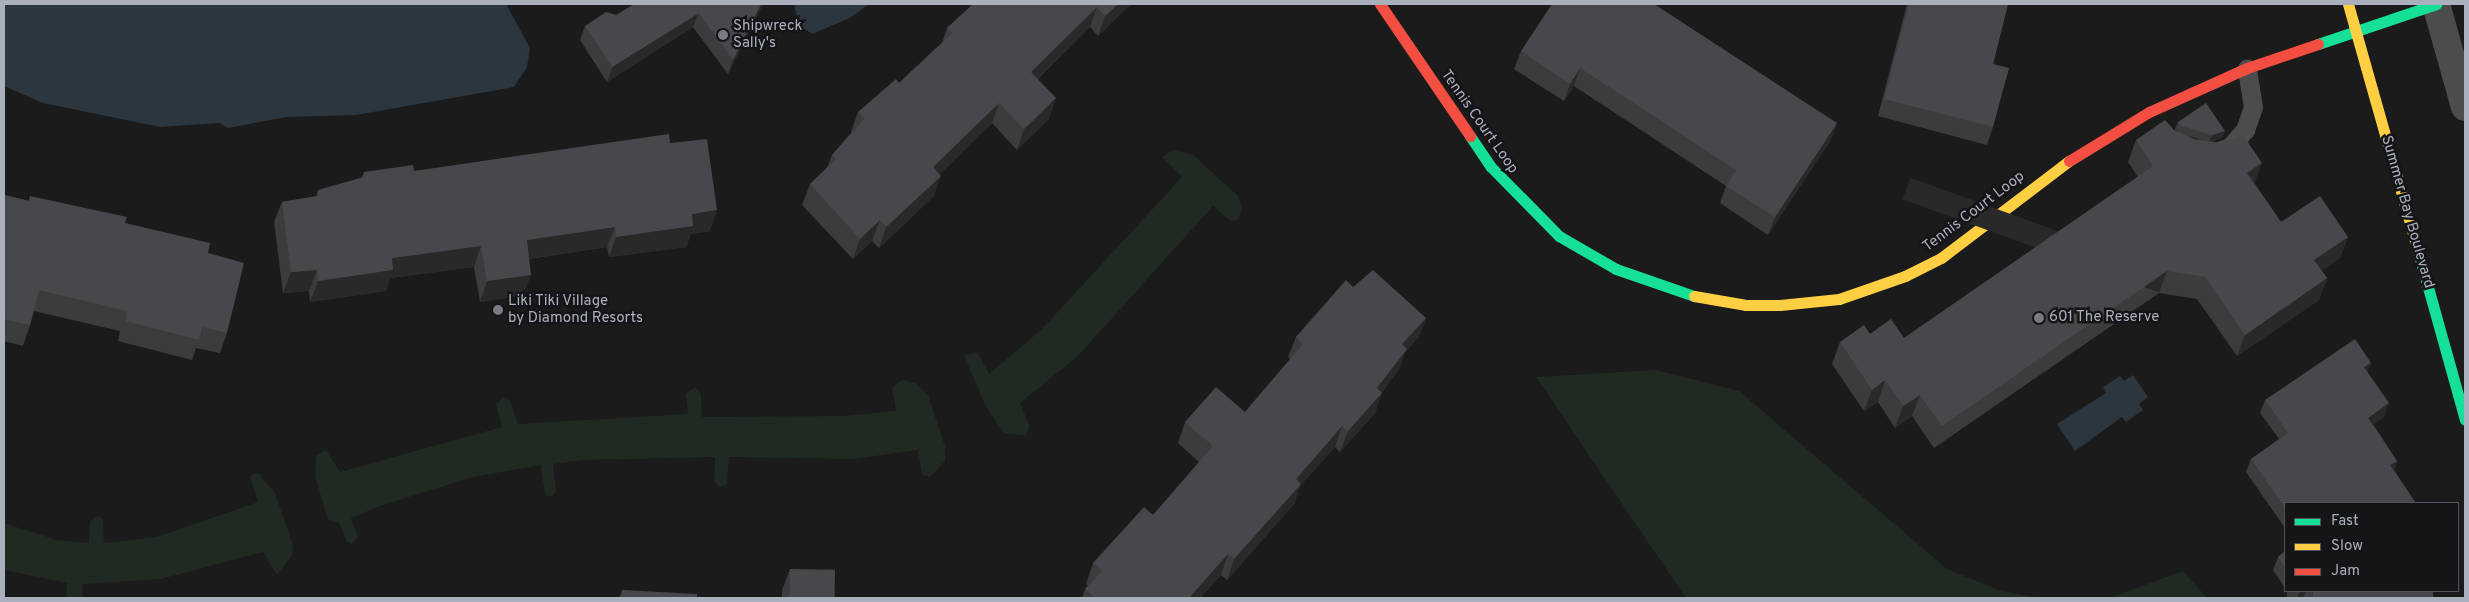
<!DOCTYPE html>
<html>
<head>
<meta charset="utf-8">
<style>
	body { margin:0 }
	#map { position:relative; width:2469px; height:602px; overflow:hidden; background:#1b1b1b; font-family:Overpass,sans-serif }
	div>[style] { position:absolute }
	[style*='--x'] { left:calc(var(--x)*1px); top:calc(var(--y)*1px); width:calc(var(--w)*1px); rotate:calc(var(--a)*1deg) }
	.green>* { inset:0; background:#202922 }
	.water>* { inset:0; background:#2c363e }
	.lane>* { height:19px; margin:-9.5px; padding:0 9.5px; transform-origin:9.5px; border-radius:9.5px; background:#4b4c4e }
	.street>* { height:28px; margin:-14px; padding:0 14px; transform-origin:14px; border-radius:14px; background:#4b4c4e }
	.fast>* { height:11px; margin:-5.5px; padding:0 5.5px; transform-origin:5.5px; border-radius:5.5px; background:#16e098 }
	.slow>* { height:11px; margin:-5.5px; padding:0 5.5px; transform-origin:5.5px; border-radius:5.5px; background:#ffcf43 }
	.jam>* { height:11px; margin:-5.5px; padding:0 5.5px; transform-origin:5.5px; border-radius:5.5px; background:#f24e42 }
	.wall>* { inset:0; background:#3b3c3e; transform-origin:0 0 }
	.shaded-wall>* { inset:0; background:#29292a; transform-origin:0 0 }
	.building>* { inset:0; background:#47484b; transform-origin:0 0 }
	.dots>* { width:14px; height:14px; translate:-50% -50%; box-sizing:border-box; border:2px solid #151518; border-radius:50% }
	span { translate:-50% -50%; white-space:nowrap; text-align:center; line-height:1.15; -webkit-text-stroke:5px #151518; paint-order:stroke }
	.poi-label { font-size:15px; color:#abb0bd }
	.left { translate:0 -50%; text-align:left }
	.street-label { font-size:15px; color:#abb0bd }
	.frame { position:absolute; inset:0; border:5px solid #abb0bd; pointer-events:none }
	.legend { position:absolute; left:2284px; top:502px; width:175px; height:90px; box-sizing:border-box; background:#151518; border:1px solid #51535a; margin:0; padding:6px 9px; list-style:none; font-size:15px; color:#abb0bd }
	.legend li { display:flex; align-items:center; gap:10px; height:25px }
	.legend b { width:25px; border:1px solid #51535a }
</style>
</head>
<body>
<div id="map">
	<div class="green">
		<div style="clip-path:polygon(1173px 150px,1193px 155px,1238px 196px,1242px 209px,1239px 219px,1231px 221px,1213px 206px,1078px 356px,1020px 403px,1029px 425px,1027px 436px,1004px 433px,985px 405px,964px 355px,978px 353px,989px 374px,1042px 329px,1182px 177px,1162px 157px)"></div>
		<div style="clip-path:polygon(1656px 370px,1739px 391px,1947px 569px,2001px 591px,2042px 598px,1686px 598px,1536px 377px)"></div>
		<div style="clip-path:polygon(902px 380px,916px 383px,928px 395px,945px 446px,945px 461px,930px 477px,922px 475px,918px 450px,854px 459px,729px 457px,727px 484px,720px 487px,714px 482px,715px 457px,584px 460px,553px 464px,556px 491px,552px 497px,545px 495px,541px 465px,473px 477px,380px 506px,351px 518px,358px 537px,352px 544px,347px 542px,339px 523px,328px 520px,315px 476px,316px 456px,326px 450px,340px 472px,502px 427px,496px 404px,503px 398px,510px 401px,518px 424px,688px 414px,686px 394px,695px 387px,701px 394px,702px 417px,844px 416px,896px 411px,892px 388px)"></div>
		<div style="clip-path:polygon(254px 474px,259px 474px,275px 493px,292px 542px,293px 554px,277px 575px,263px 552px,161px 579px,83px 584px,82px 598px,66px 598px,67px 583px,4px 570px,4px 523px,57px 540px,89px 543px,90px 522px,98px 515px,103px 520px,104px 543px,157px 537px,258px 502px,250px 477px)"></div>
		<div style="clip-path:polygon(2183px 571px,2207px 598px,2109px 598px)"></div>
	</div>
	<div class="water">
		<div style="clip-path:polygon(4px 4px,506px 4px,530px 48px,527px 67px,514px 87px,356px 115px,286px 117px,228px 128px,219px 123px,160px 127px,43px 103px,4px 86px)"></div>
		<div style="clip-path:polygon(794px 4px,869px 4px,850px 18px,812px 34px,799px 25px)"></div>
		<div style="clip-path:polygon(2133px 375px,2148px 397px,2139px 404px,2143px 410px,2126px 422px,2122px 417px,2075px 451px,2057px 424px,2106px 393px,2103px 387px,2120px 376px,2124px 381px)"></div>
	</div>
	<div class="lane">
		<div style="--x:2219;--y:151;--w:12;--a:-20"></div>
		<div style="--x:2230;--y:147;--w:23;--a:-49"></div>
		<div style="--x:2245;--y:130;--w:24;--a:-71"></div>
		<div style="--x:2253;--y:107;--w:39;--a:-99"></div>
	</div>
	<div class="street">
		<div style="--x:2436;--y:4;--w:107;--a:74.3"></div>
	</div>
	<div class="fast">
		<div style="--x:2318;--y:44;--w:125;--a:-18.7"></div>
		<div style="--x:1470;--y:136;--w:37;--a:56"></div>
		<div style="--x:1491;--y:167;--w:97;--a:45.4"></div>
		<div style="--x:1559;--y:236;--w:66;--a:30.1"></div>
		<div style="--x:1616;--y:269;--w:83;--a:19.1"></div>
		<div style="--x:2419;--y:255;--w:171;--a:74.4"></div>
	</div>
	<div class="slow">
		<div style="--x:2348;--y:4;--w:261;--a:74.2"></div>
		<div style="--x:1694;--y:296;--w:53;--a:9.8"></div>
		<div style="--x:1746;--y:305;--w:34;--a:0"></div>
		<div style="--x:1780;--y:305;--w:59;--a:-5.8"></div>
		<div style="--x:1839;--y:299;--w:70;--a:-19.2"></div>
		<div style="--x:1905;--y:276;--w:40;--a:-26.6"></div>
		<div style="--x:1941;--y:258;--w:161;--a:-37.2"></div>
	</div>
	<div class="jam">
		<div style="--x:1380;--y:4;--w:160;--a:55.7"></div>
		<div style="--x:2069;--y:161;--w:94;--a:-31.5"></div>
		<div style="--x:2149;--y:112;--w:107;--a:-24.2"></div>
		<div style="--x:2247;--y:68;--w:75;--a:-18.7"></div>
	</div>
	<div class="wall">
		<div style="clip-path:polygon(763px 4px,728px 74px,693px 27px,607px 82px,580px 40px,585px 26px,616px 15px)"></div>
		<div style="clip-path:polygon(973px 4px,1131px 4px,1098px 36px,1090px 27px,1038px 79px,1049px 119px,1017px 150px,992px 123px,940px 174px,934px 196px,879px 248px,872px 241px,853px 259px,802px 205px,810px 184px,827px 168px,832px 155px,851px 133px,851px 132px,858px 112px,899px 83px,942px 43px,947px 28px)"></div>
		<div style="clip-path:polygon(1907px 4px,2008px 4px,1993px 64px,1993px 127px,1987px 145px,1878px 116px)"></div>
		<div style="clip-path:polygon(1521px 51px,1837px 123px,1830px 141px,1768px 235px,1720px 203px,1726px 186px,1574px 86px,1564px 101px,1514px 69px)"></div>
		<div style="clip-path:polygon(evenodd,2178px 122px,2225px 131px,2222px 138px,2211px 142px,2255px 184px,2281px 222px,2348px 237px,2340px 258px,2322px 271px,2327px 278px,2319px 300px,2237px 356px,2197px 299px,2159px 293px,1934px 448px,1912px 416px,1895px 428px,1878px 402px,1864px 411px,1832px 364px,1840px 342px,1870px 334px,1904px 338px,2138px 177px,2128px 162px,2136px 140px,2174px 130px,2178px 132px,2175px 129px,2178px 122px,2184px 135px,2203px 140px,2194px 139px,2184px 135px)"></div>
		<div style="clip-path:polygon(670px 143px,710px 231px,691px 234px,686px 247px,609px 257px,607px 247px,529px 259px,524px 295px,480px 302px,474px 267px,390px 278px,386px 291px,310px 302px,309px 291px,283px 293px,274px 222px,282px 202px,316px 196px,318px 190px,361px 178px,364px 172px,414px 171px)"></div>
		<div style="clip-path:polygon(4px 195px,125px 223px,208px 253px,227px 333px,220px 353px,196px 348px,192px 360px,118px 341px,120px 331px,34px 311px,30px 325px,23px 346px,4px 341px)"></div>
		<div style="clip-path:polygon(1353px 287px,1426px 318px,1418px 338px,1405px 352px,1399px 369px,1382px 392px,1375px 413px,1340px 452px,1335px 447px,1300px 486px,1294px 504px,1227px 580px,1221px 575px,1200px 598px,1082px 598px,1085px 589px,1088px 586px,1086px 584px,1093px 563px,1153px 515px,1199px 462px,1178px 443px,1185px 422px,1245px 412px,1290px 359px,1288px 357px,1296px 337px)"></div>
		<div style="clip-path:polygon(2371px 363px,2367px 372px,2384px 417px,2373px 424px,2397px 461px,2394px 470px,2415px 502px,2415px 503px,2285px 503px,2285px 528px,2246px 472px,2251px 459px,2279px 439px,2260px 413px,2265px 400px)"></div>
		<div style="clip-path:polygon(2285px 551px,2285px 588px,2273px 570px,2278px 557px)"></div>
		<div style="clip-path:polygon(790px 569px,835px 598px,782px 598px,782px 590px)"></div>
		<div style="clip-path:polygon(622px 590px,697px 598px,619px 598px)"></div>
		<div style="left:2287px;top:591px;width:146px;height:9px"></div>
	</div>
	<div class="shaded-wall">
		<div style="clip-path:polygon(761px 4px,763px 4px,728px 74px,733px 60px)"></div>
		<div style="clip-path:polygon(1118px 4px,1131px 4px,1098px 36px,1105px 16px)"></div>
		<div style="clip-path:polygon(1097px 7px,1090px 27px,1024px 92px,1031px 72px)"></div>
		<div style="clip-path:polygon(699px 13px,693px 27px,607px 82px,612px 67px)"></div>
		<div style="clip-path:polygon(1580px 68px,1574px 86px,1564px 101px,1570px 84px)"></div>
		<div style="clip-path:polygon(1056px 98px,1049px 119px,1017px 150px,1024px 129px)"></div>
		<div style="clip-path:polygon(999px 103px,992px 123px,926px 188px,933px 167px)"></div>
		<div style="clip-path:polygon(1837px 123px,1830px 141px,1768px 235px,1775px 217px)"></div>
		<div style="clip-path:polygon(2225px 131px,2222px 138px,2209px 142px,2212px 135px)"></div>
		<div style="clip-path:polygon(2262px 163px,2254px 185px,2247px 173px)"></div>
		<div style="clip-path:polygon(941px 176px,934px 196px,879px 248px,886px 227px)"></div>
		<div style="clip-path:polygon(717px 210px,710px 231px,691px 234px,686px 247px,609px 257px,616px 237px,692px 214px)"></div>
		<div style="clip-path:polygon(880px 220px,872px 241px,853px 259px,860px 239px)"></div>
		<div style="clip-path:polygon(615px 227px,607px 247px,520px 260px,527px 240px)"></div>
		<div style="clip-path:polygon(2348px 237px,2340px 258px,2307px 282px,2314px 260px)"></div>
		<div style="clip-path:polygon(481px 246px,474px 267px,390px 278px,386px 291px,310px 302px,318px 281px,392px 258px)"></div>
		<div style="clip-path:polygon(317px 270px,309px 291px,283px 293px,291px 272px)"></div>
		<div style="left:2167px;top:271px;width:23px;height:273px;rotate:110deg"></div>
		<div style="clip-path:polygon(531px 275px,524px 295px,480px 302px,487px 281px)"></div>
		<div style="clip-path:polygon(2327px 278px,2319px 300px,2237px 356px,2245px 335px)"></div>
		<div style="clip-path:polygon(1426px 318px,1418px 338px,1405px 352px,1399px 369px,1377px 398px,1382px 393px,1375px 413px,1340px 452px,1348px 431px,1377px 388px,1402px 344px)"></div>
		<div style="clip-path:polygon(2371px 363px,2366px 376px,2364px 367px)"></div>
		<div style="clip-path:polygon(1885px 380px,1878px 402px,1864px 411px,1872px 390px)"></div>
		<div style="clip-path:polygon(1920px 395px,1912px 416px,1895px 428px,1903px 406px)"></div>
		<div style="clip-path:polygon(2389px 403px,2384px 417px,2364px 431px,2368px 418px)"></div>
		<div style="clip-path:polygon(1342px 426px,1335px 447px,1300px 486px,1294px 504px,1227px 580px,1234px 559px,1296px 479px)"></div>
		<div style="clip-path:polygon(2397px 461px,2393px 474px,2390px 465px)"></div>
		<div style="clip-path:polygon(1228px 554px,1221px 575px,1200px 598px,1189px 598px)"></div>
		<div style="clip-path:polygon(2300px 591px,2306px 591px,2303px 598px,2297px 598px)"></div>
	</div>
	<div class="building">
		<div style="clip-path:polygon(634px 4px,761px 4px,733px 60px,699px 13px,612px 67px,585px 26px,606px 12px,616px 15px)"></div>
		<div style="clip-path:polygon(973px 4px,1118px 4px,1105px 16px,1097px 7px,1031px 72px,1056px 98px,1024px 129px,999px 103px,933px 167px,941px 176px,886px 227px,880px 220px,860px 239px,810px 184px,836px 159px,832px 155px,864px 119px,858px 112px,896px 79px,899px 83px,952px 33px,947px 28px)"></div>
		<div style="clip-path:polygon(1552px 4px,1654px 4px,1837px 123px,1775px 217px,1726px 186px,1736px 170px,1580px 68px,1570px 84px,1521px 51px)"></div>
		<div style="clip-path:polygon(1909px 4px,2008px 4px,1993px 64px,2009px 68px,1993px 127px,1884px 99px)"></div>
		<div style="clip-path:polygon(2206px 103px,2225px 131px,2212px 135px,2181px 126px,2178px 122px)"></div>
		<div style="clip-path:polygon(2165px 120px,2174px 130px,2194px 139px,2221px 143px,2243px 135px,2262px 163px,2247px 173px,2281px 222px,2320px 196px,2348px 237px,2314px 260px,2327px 278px,2245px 335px,2205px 277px,2167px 271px,1942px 426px,1920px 395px,1903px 406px,1885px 380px,1872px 390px,1840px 342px,1864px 325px,1870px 334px,1891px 319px,1904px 338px,2153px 166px,2136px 140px)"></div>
		<div style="clip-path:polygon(669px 134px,670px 143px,707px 139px,717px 210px,692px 214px,693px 226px,616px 237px,615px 227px,527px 240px,531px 275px,487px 281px,481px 246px,392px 258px,393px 270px,318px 281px,317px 270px,291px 272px,282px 202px,318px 196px,318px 190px,364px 177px,364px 172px,413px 165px,414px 171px)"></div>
		<div style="clip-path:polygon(4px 195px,29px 201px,30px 196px,127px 217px,125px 223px,210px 243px,208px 253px,244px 263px,227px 333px,202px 327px,199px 340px,126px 321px,127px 311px,39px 290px,30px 325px,4px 319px)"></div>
		<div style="clip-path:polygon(1373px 270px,1426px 318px,1402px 344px,1407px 349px,1377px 388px,1382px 393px,1348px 431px,1342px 426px,1296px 479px,1301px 484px,1234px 559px,1228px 554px,1189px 598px,1095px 598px,1085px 589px,1102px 571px,1093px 563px,1144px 507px,1153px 515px,1213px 446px,1185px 422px,1216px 387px,1245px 412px,1303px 344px,1296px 337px,1346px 280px,1353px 287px)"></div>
		<div style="clip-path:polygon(2355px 339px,2371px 363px,2364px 367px,2389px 403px,2368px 418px,2397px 461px,2390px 465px,2415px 502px,2413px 503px,2285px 503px,2285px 508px,2251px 459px,2288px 433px,2265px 400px)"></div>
		<div style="clip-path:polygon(2285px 551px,2285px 568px,2278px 557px)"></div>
		<div style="left:790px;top:569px;width:45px;height:29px;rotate:1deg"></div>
		<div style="clip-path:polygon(622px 590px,697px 594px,697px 598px,622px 598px)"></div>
		<div style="left:2313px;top:591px;width:120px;height:9px"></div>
		<div style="clip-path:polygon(1003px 597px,1003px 598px,957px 598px)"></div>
	</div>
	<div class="dots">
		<div style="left:723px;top:35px;background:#797c84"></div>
		<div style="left:498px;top:310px;background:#797c84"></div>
		<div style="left:2039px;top:318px;background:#797c84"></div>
	</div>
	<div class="poi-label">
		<span class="left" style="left:733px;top:35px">Shipwreck<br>Sally's</span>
		<span class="left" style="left:508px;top:310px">Liki Tiki Village<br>by Diamond Resorts</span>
		<span class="left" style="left:2049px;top:318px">601 The Reserve</span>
	</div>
	<div class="street-label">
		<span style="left:1479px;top:122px;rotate:55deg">Tennis Court Loop</span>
		<span style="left:1974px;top:212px;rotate:-37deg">Tennis Court Loop</span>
		<span style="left:2407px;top:212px;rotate:74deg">Summer Bay Boulevard</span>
	</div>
	<div class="frame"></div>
	<ul class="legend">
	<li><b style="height:6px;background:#16e098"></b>Fast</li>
	<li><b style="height:6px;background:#ffcf43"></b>Slow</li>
	<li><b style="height:6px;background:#f24e42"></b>Jam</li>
	</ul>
</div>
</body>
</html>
